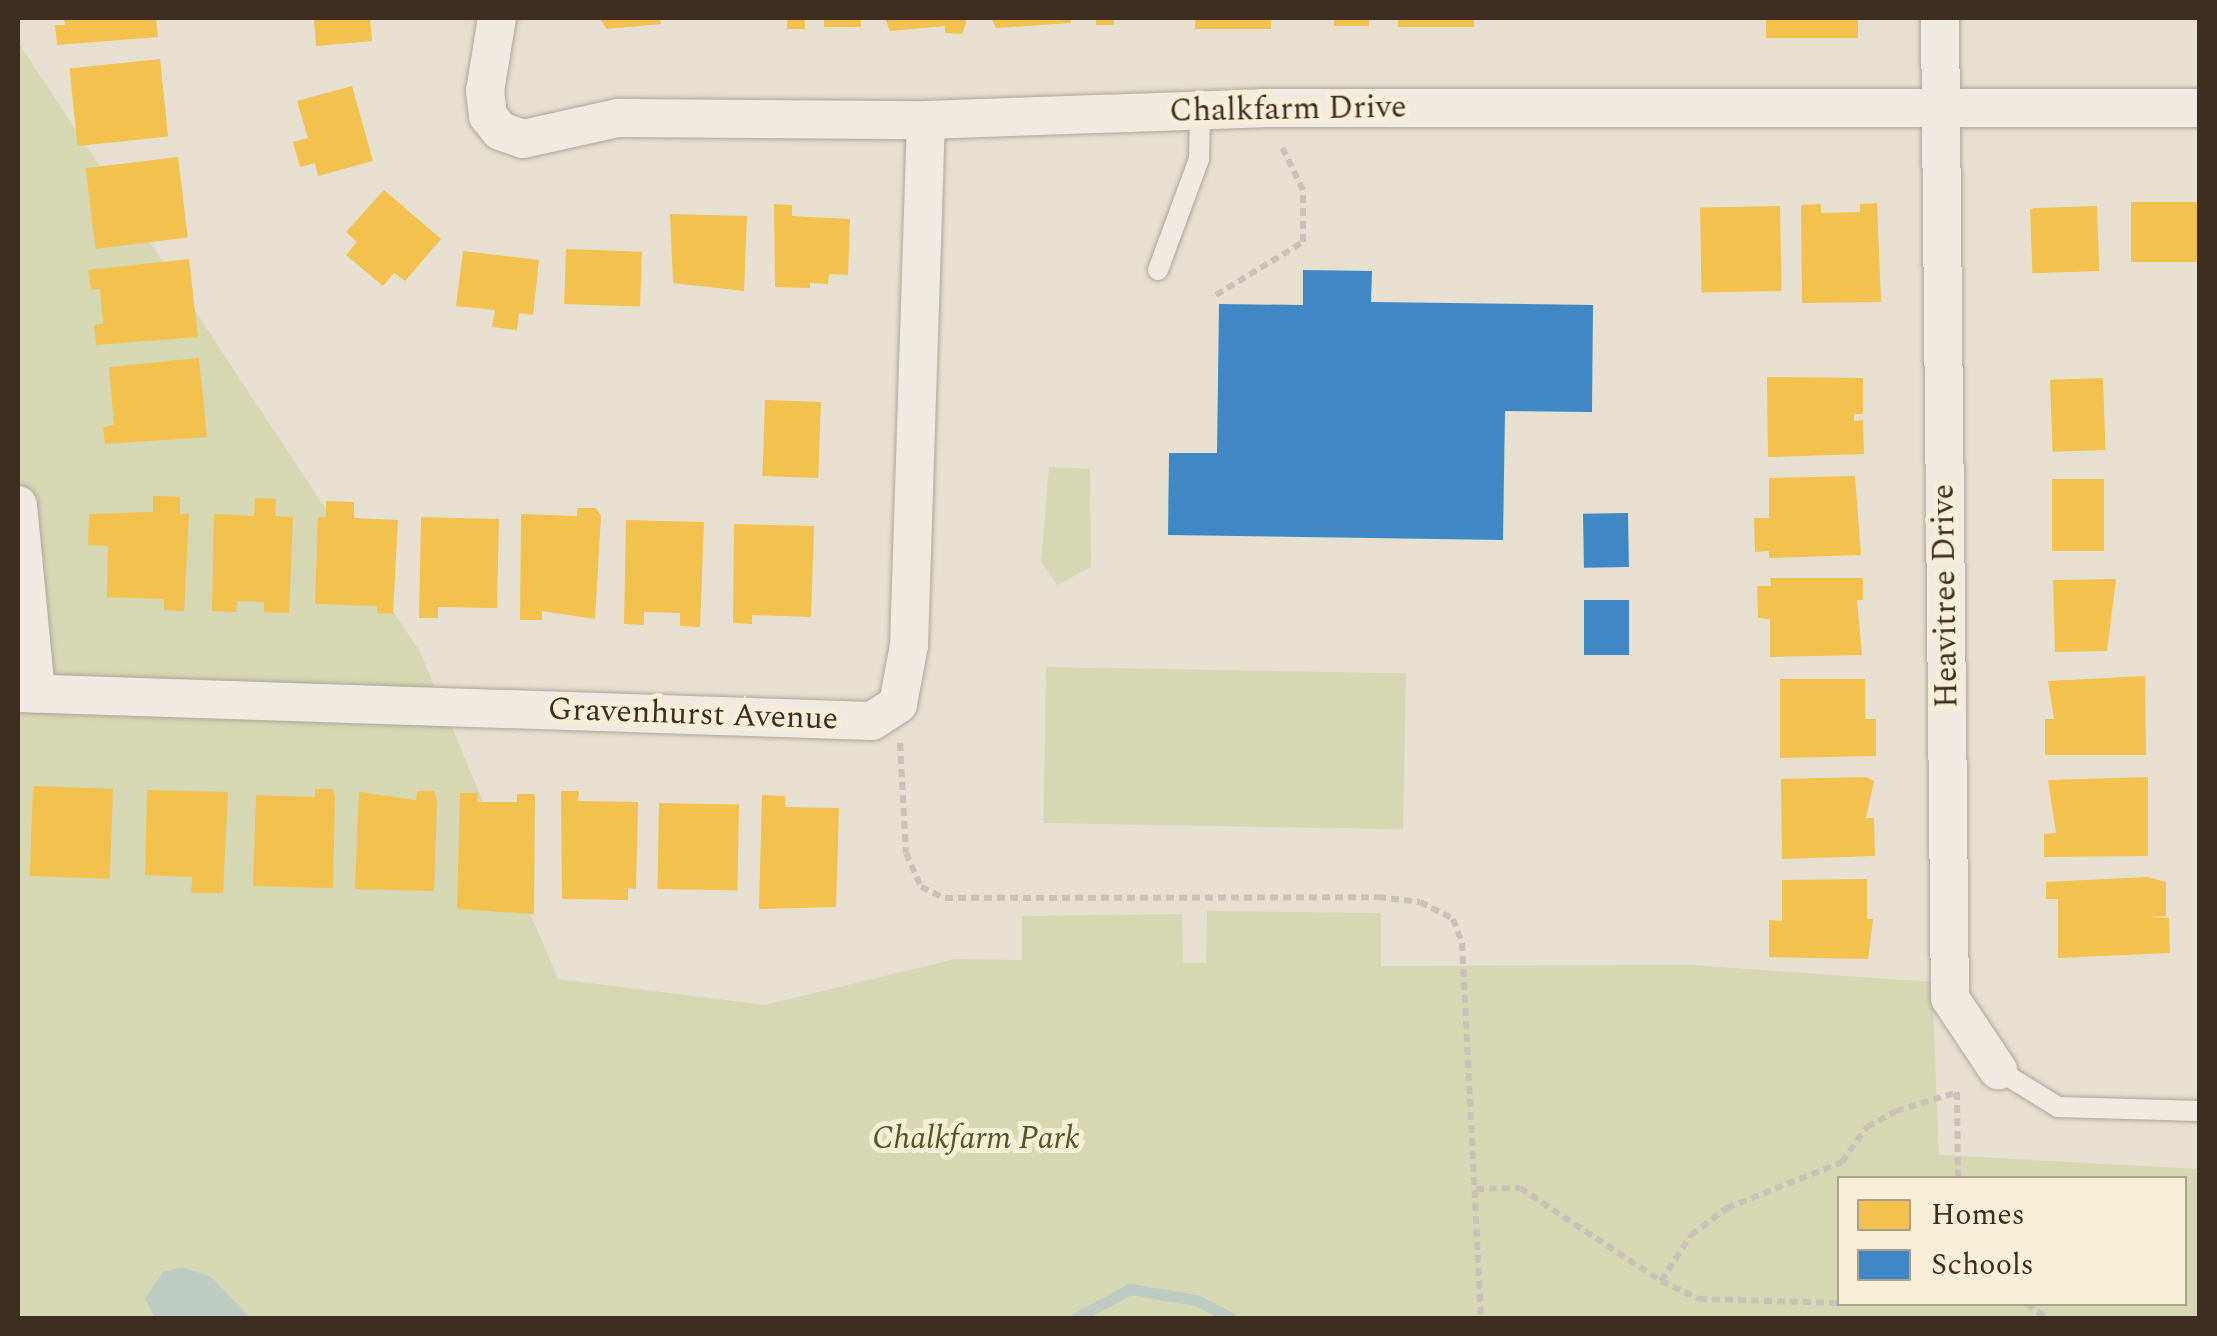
<!DOCTYPE html>
<html>
<head>
<meta charset="utf-8">
<style>
	body { margin:0 }
	#map { position:relative; width:2217px; height:1336px; overflow:hidden; background:#e7e0d1; font-family:Spectral,serif }
	div>[style] { position:absolute }
	[style*='--x'] { left:calc(var(--x)*1px); top:calc(var(--y)*1px); width:calc(var(--w)*1px); rotate:calc(var(--a)*1deg) }
	.green>* { inset:0; background:#d6d7b3; transform-origin:0 0 }
	.water>* { inset:0; background:#bcccc2 }
	.homes>* { inset:0; background:#f2c14e; transform-origin:0 0 }
	.schools>* { inset:0; background:#3f88c5; transform-origin:0 0 }
	.stream>* { height:11px; margin:-5.5px; padding:0 5.5px; transform-origin:5.5px; border-radius:5.5px; background:#bcccc2 }
	.path>* { height:6px; margin-top:-3px; transform-origin:0; background:repeating-linear-gradient(90deg,#c8c2b9 0 8px,transparent 0 13px) }
	.roads { filter:drop-shadow(0 0 2px #ada599) drop-shadow(0 0 2px #ada599) }
	.service>* { height:20px; margin:-10px; padding:0 10px; transform-origin:10px; border-radius:10px; background:#efebe3 }
	.minor>* { height:38px; margin:-19px; padding:0 19px; transform-origin:19px; border-radius:19px; background:#efebe3 }
	span { translate:-50% -50%; white-space:nowrap; text-align:center; line-height:1.15; -webkit-text-stroke:10px #f7eed8; paint-order:stroke }
	.street-label { font-size:32px; color:#3d2e20 }
	.park-label { font-size:32px; color:#4d5a26; font-style:italic }
	.frame { position:absolute; inset:0; border:20px solid #3d2e20; pointer-events:none }
	.legend { position:absolute; left:1837px; top:1176px; width:350px; height:130px; box-sizing:border-box; background:#f7eed8; border:2px solid #ada18e; margin:0; padding:12px 18px; list-style:none; font-size:30px; color:#3d2e20 }
	.legend li { display:flex; align-items:center; gap:20px; height:50px }
	.legend b { width:50px; border:2px solid #ada18e }
</style>
</head>
<body>
<div id="map">
	<div class="green">
		<div style="clip-path:polygon(evenodd,18px 42px,420px 652px,558px 979px,765px 1005px,955px 959px,1022px 960px,1022px 916px,1182px 914px,1183px 963px,1206px 963px,1207px 911px,1381px 913px,1381px 966px,1691px 965px,1932px 982px,1939px 1155px,2199px 1169px,2199px 1318px,18px 1318px,18px 42px,1840px 1178px,2184px 1178px,2184px 1304px,1840px 1304px,1840px 1178px)"></div>
		<div style="clip-path:polygon(1049px 467px,1090px 469px,1091px 567px,1057px 585px,1041px 562px)"></div>
		<div style="left:1046px;top:667px;width:360px;height:156px;rotate:1deg"></div>
	</div>
	<div class="water">
		<div style="clip-path:polygon(183px 1267px,211px 1277px,250px 1318px,155px 1318px,145px 1299px,163px 1272px)"></div>
	</div>
	<div class="homes">
		<div style="clip-path:polygon(64px 18px,156px 18px,158px 37px,57px 45px,55px 25px,65px 25px)"></div>
		<div style="clip-path:polygon(314px 18px,370px 18px,372px 41px,316px 46px)"></div>
		<div style="clip-path:polygon(599px 18px,660px 18px,661px 24px,607px 29px)"></div>
		<div style="left:787px;top:18px;width:18px;height:11px"></div>
		<div style="left:824px;top:18px;width:37px;height:9px"></div>
		<div style="clip-path:polygon(885px 18px,966px 18px,966px 23px,962px 34px,945px 33px,945px 26px,890px 31px)"></div>
		<div style="clip-path:polygon(991px 18px,1070px 18px,1071px 23px,996px 28px)"></div>
		<div style="left:1096px;top:18px;width:18px;height:7px"></div>
		<div style="left:1195px;top:18px;width:76px;height:11px"></div>
		<div style="left:1334px;top:18px;width:35px;height:8px"></div>
		<div style="left:1398px;top:18px;width:76px;height:9px"></div>
		<div style="left:1766px;top:18px;width:92px;height:20px"></div>
		<div style="left:160px;top:59px;width:78px;height:91px;rotate:84deg"></div>
		<div style="clip-path:polygon(352px 86px,373px 161px,318px 176px,315px 163px,300px 167px,293px 142px,308px 138px,297px 101px)"></div>
		<div style="left:178px;top:157px;width:81px;height:93px;rotate:83deg"></div>
		<div style="clip-path:polygon(384px 190px,441px 239px,405px 281px,394px 273px,383px 286px,346px 255px,357px 242px,346px 232px)"></div>
		<div style="left:2200px;top:202px;width:60px;height:69px;rotate:90deg"></div>
		<div style="clip-path:polygon(1877px 203px,1881px 302px,1802px 303px,1801px 205px,1821px 204px,1821px 213px,1860px 212px,1860px 204px)"></div>
		<div style="clip-path:polygon(774px 204px,792px 205px,792px 216px,850px 219px,848px 275px,829px 274px,828px 284px,810px 283px,810px 288px,775px 287px)"></div>
		<div style="left:1780px;top:206px;width:85px;height:80px;rotate:89deg"></div>
		<div style="left:2097px;top:206px;width:65px;height:67px;rotate:88deg"></div>
		<div style="clip-path:polygon(670px 214px,747px 216px,744px 291px,673px 283px)"></div>
		<div style="left:566px;top:249px;width:76px;height:55px;rotate:2deg"></div>
		<div style="clip-path:polygon(463px 251px,539px 260px,533px 315px,519px 313px,517px 330px,492px 327px,495px 310px,456px 306px)"></div>
		<div style="clip-path:polygon(189px 259px,198px 337px,96px 345px,94px 325px,103px 324px,100px 289px,91px 290px,88px 270px)"></div>
		<div style="clip-path:polygon(199px 358px,207px 437px,105px 444px,103px 427px,114px 425px,109px 367px)"></div>
		<div style="clip-path:polygon(1767px 377px,1863px 378px,1863px 414px,1854px 414px,1854px 421px,1863px 420px,1864px 454px,1768px 457px)"></div>
		<div style="left:2103px;top:378px;width:72px;height:53px;rotate:88deg"></div>
		<div style="left:765px;top:400px;width:56px;height:76px;rotate:2deg"></div>
		<div style="clip-path:polygon(1855px 476px,1861px 555px,1769px 558px,1769px 551px,1755px 552px,1754px 518px,1769px 518px,1769px 478px)"></div>
		<div style="left:2052px;top:479px;width:52px;height:72px"></div>
		<div style="clip-path:polygon(153px 496px,180px 497px,180px 514px,189px 514px,184px 611px,164px 610px,164px 599px,107px 597px,108px 546px,88px 545px,89px 514px,153px 512px)"></div>
		<div style="clip-path:polygon(255px 498px,276px 499px,275px 516px,293px 517px,289px 613px,264px 612px,264px 602px,237px 601px,236px 612px,212px 611px,214px 514px,254px 516px)"></div>
		<div style="clip-path:polygon(326px 501px,354px 502px,354px 518px,398px 520px,393px 614px,377px 613px,377px 606px,315px 604px,318px 517px,326px 518px)"></div>
		<div style="clip-path:polygon(577px 508px,596px 508px,601px 516px,595px 619px,542px 611px,542px 620px,520px 620px,521px 514px,577px 516px)"></div>
		<div style="clip-path:polygon(421px 517px,499px 519px,497px 608px,438px 607px,438px 618px,419px 618px)"></div>
		<div style="clip-path:polygon(626px 520px,704px 522px,700px 627px,680px 626px,680px 613px,644px 612px,644px 625px,624px 624px)"></div>
		<div style="clip-path:polygon(734px 524px,814px 526px,811px 617px,752px 615px,752px 624px,733px 623px)"></div>
		<div style="clip-path:polygon(1770px 578px,1863px 578px,1863px 600px,1857px 600px,1862px 655px,1770px 657px,1770px 619px,1758px 618px,1757px 586px,1771px 586px)"></div>
		<div style="clip-path:polygon(2116px 579px,2107px 651px,2055px 652px,2053px 580px)"></div>
		<div style="clip-path:polygon(2145px 676px,2146px 755px,2045px 755px,2045px 719px,2054px 719px,2048px 681px)"></div>
		<div style="clip-path:polygon(1780px 679px,1865px 679px,1865px 719px,1876px 719px,1876px 756px,1780px 758px)"></div>
		<div style="clip-path:polygon(1866px 777px,1874px 781px,1866px 818px,1874px 818px,1875px 856px,1782px 859px,1781px 779px)"></div>
		<div style="clip-path:polygon(2148px 777px,2148px 856px,2044px 857px,2044px 834px,2056px 833px,2048px 780px)"></div>
		<div style="left:33px;top:786px;width:80px;height:90px;rotate:2deg"></div>
		<div style="clip-path:polygon(315px 789px,333px 789px,335px 798px,333px 888px,253px 886px,256px 795px,315px 797px)"></div>
		<div style="clip-path:polygon(147px 790px,228px 792px,223px 893px,191px 893px,192px 877px,145px 875px)"></div>
		<div style="clip-path:polygon(417px 791px,434px 791px,437px 801px,434px 891px,355px 889px,359px 792px,416px 800px)"></div>
		<div style="clip-path:polygon(561px 791px,579px 791px,578px 801px,638px 802px,636px 889px,628px 888px,628px 900px,562px 899px)"></div>
		<div style="clip-path:polygon(460px 793px,478px 793px,477px 802px,517px 802px,517px 794px,535px 794px,534px 914px,457px 909px)"></div>
		<div style="clip-path:polygon(762px 795px,785px 796px,785px 807px,839px 808px,836px 907px,759px 909px)"></div>
		<div style="left:659px;top:803px;width:80px;height:86px;rotate:1deg"></div>
		<div style="clip-path:polygon(2147px 877px,2166px 882px,2166px 916px,2148px 917px,2169px 918px,2170px 953px,2058px 958px,2058px 899px,2046px 899px,2046px 882px)"></div>
		<div style="clip-path:polygon(1867px 879px,1867px 919px,1873px 919px,1868px 959px,1769px 957px,1769px 920px,1782px 921px,1782px 880px)"></div>
	</div>
	<div class="schools">
		<div style="clip-path:polygon(1303px 270px,1372px 271px,1371px 302px,1593px 305px,1592px 412px,1505px 411px,1503px 540px,1168px 535px,1169px 453px,1217px 453px,1219px 304px,1303px 305px)"></div>
		<div style="left:1628px;top:513px;width:54px;height:45px;rotate:89deg"></div>
		<div style="left:1629px;top:600px;width:55px;height:45px;rotate:90deg"></div>
	</div>
	<div class="stream">
		<div style="--x:1076;--y:1318;--w:61;--a:-28.2"></div>
		<div style="--x:1130;--y:1289;--w:67;--a:9.5"></div>
		<div style="--x:1196;--y:1300;--w:39;--a:27"></div>
	</div>
	<div class="path">
		<div style="--x:1216;--y:295;--w:102;--a:-31.3"></div>
		<div style="--x:1303;--y:242;--w:52;--a:-90"></div>
		<div style="--x:1303;--y:190;--w:50;--a:-116.1"></div>
		<div style="--x:900;--y:743;--w:110;--a:86.9"></div>
		<div style="--x:906;--y:853;--w:37;--a:66"></div>
		<div style="--x:921;--y:887;--w:26;--a:25"></div>
		<div style="--x:945;--y:898;--w:433;--a:-0.1"></div>
		<div style="--x:1378;--y:897;--w:42;--a:6.8"></div>
		<div style="--x:1420;--y:902;--w:37;--a:27"></div>
		<div style="--x:1453;--y:919;--w:26;--a:69"></div>
		<div style="--x:1462;--y:943;--w:375;--a:87.1"></div>
		<div style="--x:1957;--y:1092;--w:86;--a:89.3"></div>
		<div style="--x:1476;--y:1189;--w:44;--a:-1.3"></div>
		<div style="--x:1520;--y:1188;--w:169;--a:33.4"></div>
		<div style="--x:1661;--y:1281;--w:42;--a:25.3"></div>
		<div style="--x:1699;--y:1299;--w:141;--a:1.6"></div>
		<div style="--x:1661;--y:1281;--w:55;--a:-56.9"></div>
		<div style="--x:1691;--y:1235;--w:45;--a:-36.9"></div>
		<div style="--x:1727;--y:1208;--w:124;--a:-21.8"></div>
		<div style="--x:1842;--y:1162;--w:43;--a:-54.5"></div>
		<div style="--x:1867;--y:1127;--w:33;--a:-29"></div>
		<div style="--x:1896;--y:1111;--w:62;--a:-17"></div>
		<div style="--x:2027;--y:1304;--w:24;--a:35"></div>
	</div>
	<div class="roads">
		<div class="service">
			<div style="--x:1158;--y:270;--w:118;--a:-69.7"></div>
			<div style="--x:1199;--y:159;--w:49;--a:-88.8"></div>
			<div style="--x:1998;--y:1070;--w:70;--a:31.7"></div>
			<div style="--x:2058;--y:1107;--w:142;--a:1.6"></div>
		</div>
		<div class="minor">
			<div style="--x:497;--y:18;--w:74;--a:99.3"></div>
			<div style="--x:485;--y:91;--w:25;--a:83"></div>
			<div style="--x:488;--y:116;--w:19;--a:51"></div>
			<div style="--x:500;--y:131;--w:24;--a:19"></div>
			<div style="--x:523;--y:139;--w:97;--a:-12.5"></div>
			<div style="--x:618;--y:118;--w:308;--a:0.4"></div>
			<div style="--x:926;--y:120;--w:337;--a:-2"></div>
			<div style="--x:1263;--y:108;--w:937;--a:0"></div>
			<div style="--x:1940;--y:18;--w:980;--a:89.42"></div>
			<div style="--x:1950;--y:998;--w:87;--a:56.3"></div>
			<div style="--x:18;--y:505;--w:189;--a:84.5"></div>
			<div style="--x:18;--y:693;--w:854;--a:1.88"></div>
			<div style="--x:872;--y:721;--w:31;--a:-33"></div>
			<div style="--x:898;--y:704;--w:60;--a:-79.4"></div>
			<div style="--x:909;--y:645;--w:525;--a:-88.15"></div>
		</div>
	</div>
	<div class="street-label">
		<span style="left:1288px;top:110px;rotate:-1deg">Chalkfarm Drive</span>
		<span style="left:1946px;top:596px;rotate:-91deg">Heavitree Drive</span>
		<span style="left:693px;top:715px;rotate:2deg">Gravenhurst Avenue</span>
	</div>
	<div class="park-label">
		<span style="left:976px;top:1139px">Chalkfarm Park</span>
	</div>
	<div class="frame"></div>
	<ul class="legend">
	<li><b style="height:28px;background:#f2c14e"></b>Homes</li>
	<li><b style="height:28px;background:#3f88c5"></b>Schools</li>
	</ul>
</div>
</body>
</html>
